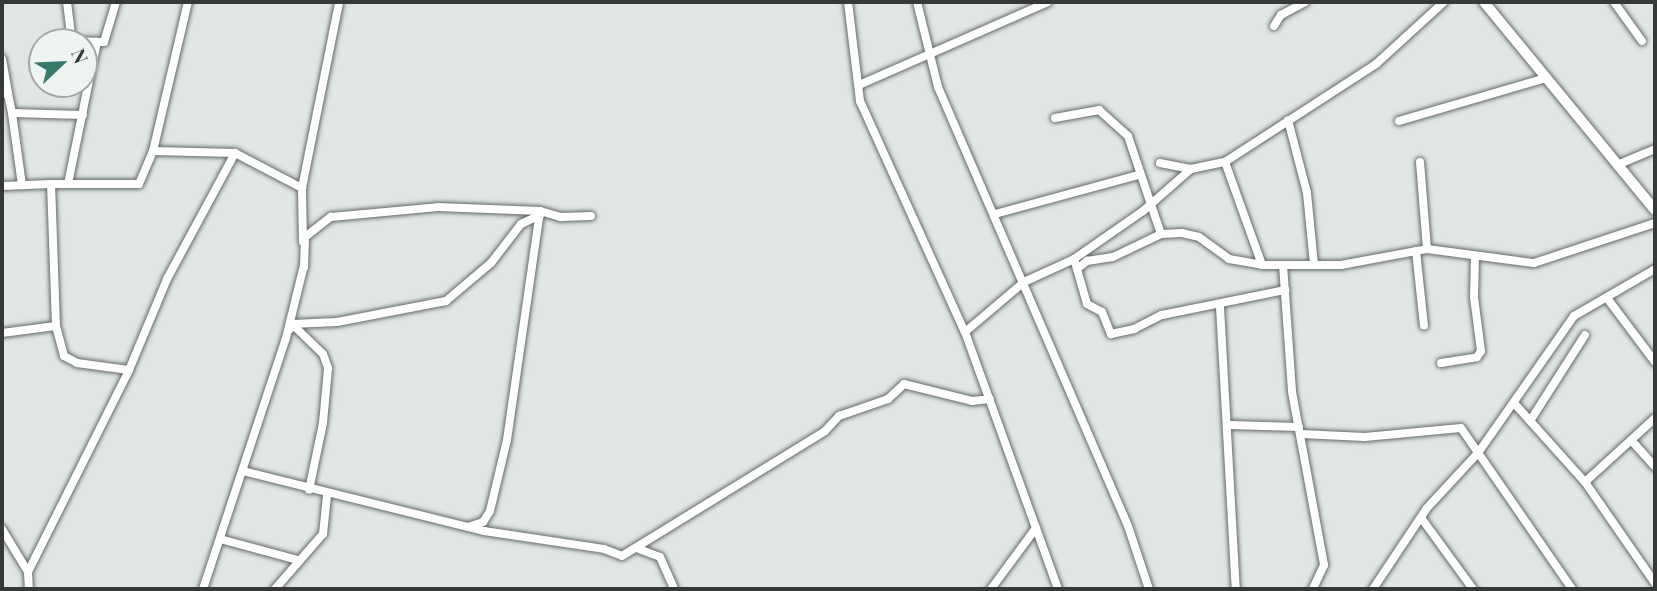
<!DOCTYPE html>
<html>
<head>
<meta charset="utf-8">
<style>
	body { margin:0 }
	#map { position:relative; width:1657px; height:591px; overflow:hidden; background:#e0e7e5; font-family:"Playfair Display",serif }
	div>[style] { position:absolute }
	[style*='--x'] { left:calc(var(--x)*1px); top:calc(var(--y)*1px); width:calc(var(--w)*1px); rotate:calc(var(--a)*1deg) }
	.roads { filter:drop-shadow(0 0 2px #646a69) drop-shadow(0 0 2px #646a69) }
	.minor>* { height:8px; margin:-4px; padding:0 4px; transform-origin:4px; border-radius:4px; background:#fff }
	.tertiary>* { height:10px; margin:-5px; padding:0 5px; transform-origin:5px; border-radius:5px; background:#fff }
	span { translate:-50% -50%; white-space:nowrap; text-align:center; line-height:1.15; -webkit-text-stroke:7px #edf4f2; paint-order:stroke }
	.frame { position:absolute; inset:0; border:4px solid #363938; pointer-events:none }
	.north { position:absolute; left:28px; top:28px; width:70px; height:70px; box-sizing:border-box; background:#edf4f2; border:2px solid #a4a9a8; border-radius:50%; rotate:67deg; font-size:19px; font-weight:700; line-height:28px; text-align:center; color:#363938 }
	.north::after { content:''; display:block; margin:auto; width:24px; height:32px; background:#37796b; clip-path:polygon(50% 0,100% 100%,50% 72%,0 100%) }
</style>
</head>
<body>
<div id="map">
	<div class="roads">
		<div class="minor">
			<div style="--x:67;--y:2;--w:39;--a:83"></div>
			<div style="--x:72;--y:41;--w:25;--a:2"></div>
			<div style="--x:848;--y:2;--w:100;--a:83.1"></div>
			<div style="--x:860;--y:101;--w:254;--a:65.6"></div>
			<div style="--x:965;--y:332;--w:273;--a:70.1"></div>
			<div style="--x:917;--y:2;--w:88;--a:76.1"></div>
			<div style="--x:938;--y:87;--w:478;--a:66.6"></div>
			<div style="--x:1128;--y:526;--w:66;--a:71.6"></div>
			<div style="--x:1614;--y:2;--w:48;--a:54.3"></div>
			<div style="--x:1274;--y:26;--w:13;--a:-58"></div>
			<div style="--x:1281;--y:15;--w:27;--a:-28"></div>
			<div style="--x:2;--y:59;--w:36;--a:80"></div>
			<div style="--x:859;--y:85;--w:206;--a:-23.7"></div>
			<div style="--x:2;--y:94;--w:6;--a:0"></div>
			<div style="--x:8;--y:94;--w:19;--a:78"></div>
			<div style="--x:12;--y:113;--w:71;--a:1.6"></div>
			<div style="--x:12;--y:113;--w:73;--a:82.1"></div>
			<div style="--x:1055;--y:118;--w:45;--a:-10.3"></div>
			<div style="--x:1099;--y:110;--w:39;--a:42"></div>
			<div style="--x:1128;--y:136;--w:103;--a:71.4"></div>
			<div style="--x:1288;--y:120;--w:75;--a:75.4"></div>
			<div style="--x:1307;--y:193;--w:71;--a:84.4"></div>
			<div style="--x:1399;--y:121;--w:153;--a:-16.3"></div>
			<div style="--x:153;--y:151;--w:82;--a:1.4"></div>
			<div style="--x:235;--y:153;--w:76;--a:27.6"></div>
			<div style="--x:1225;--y:162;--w:109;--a:70.2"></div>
			<div style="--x:1420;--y:162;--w:87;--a:85.4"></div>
			<div style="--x:1160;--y:163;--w:32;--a:11"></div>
			<div style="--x:1617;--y:165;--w:41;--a:-22.8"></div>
			<div style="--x:68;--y:184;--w:145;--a:-78.5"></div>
			<div style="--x:97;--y:42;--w:7;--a:0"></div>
			<div style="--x:104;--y:42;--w:42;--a:-73.3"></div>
			<div style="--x:2;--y:186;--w:49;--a:-2.3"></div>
			<div style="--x:540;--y:211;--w:22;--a:16"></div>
			<div style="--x:561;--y:217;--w:30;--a:-2"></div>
			<div style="--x:995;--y:214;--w:149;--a:-15.2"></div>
			<div style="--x:303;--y:242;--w:54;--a:-91.1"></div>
			<div style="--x:302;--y:188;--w:190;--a:-78.7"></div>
			<div style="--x:1416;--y:251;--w:75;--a:83.9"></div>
			<div style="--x:1074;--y:259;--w:10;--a:73"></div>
			<div style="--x:1077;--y:269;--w:13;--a:-39"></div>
			<div style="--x:1087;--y:261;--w:26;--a:-9"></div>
			<div style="--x:1113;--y:257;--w:53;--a:-25.6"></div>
			<div style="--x:1161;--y:234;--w:21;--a:-3"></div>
			<div style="--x:1182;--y:233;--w:17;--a:13"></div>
			<div style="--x:1199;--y:237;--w:37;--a:36"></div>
			<div style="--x:1229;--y:259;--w:34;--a:10"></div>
			<div style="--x:1262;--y:265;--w:79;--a:0"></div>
			<div style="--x:1341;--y:265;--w:87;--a:-10.5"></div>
			<div style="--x:1427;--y:249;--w:108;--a:7.5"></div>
			<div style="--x:1534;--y:263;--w:127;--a:-18.3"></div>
			<div style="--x:1283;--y:265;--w:127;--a:85.9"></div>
			<div style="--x:1292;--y:392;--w:176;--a:79.5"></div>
			<div style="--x:1324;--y:565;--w:26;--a:115"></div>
			<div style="--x:304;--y:267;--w:30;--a:-88"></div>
			<div style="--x:305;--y:237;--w:33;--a:-38"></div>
			<div style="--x:331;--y:217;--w:107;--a:-5.3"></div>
			<div style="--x:438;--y:207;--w:102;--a:2.2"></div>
			<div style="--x:540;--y:211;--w:231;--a:98.2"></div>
			<div style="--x:507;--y:440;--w:73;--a:103.5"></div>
			<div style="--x:490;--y:511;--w:13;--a:122"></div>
			<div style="--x:483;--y:522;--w:16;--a:162"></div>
			<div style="--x:1077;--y:269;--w:36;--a:74"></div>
			<div style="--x:1087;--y:304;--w:17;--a:28"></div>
			<div style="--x:1102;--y:312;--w:24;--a:68"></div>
			<div style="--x:1111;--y:334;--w:24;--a:-12"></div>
			<div style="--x:1134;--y:329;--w:31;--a:-27"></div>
			<div style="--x:1162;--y:315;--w:126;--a:-11.5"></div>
			<div style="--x:1607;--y:298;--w:80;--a:53.1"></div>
			<div style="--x:1220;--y:307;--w:282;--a:86.8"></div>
			<div style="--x:292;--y:324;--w:43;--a:44.1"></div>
			<div style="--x:323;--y:354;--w:15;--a:70"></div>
			<div style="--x:328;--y:368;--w:55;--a:95.2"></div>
			<div style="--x:323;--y:423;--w:68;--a:101.8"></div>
			<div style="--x:56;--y:326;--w:31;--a:75"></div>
			<div style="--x:64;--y:356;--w:15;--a:28"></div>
			<div style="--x:77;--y:363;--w:52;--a:7.7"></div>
			<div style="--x:290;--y:329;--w:5;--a:-68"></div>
			<div style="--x:292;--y:324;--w:45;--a:-2.5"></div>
			<div style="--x:337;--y:322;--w:111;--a:-10.9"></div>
			<div style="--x:446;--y:301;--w:59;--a:-40.2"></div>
			<div style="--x:491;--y:263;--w:49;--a:-52.4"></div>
			<div style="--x:521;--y:224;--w:21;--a:-25"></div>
			<div style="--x:965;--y:332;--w:77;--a:-40.3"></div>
			<div style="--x:1024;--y:282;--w:55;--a:-24.7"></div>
			<div style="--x:1074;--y:259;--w:84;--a:-34.8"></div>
			<div style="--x:1143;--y:211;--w:64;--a:-41.2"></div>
			<div style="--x:1191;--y:169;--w:35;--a:-12"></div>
			<div style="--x:1225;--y:162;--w:180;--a:-33"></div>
			<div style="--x:1376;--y:64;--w:92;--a:-42.4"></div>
			<div style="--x:2;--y:333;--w:54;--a:-7.4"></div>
			<div style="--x:56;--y:326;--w:142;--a:-92"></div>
			<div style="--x:51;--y:184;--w:88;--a:0"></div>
			<div style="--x:139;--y:184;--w:36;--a:-67"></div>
			<div style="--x:153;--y:151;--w:153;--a:-76.8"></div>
			<div style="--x:1441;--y:363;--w:36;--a:-9"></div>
			<div style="--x:1477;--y:357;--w:7;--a:-56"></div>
			<div style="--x:1481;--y:351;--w:54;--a:-97.4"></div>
			<div style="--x:1474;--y:297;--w:41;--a:-88.6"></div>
			<div style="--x:1514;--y:403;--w:106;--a:48.1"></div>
			<div style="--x:1585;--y:482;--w:123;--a:55.3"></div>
			<div style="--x:1530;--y:421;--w:102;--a:-57.4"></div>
			<div style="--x:1229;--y:425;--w:70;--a:1.6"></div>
			<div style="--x:1301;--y:434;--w:64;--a:2.7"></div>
			<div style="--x:1365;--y:437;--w:96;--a:-5.4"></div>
			<div style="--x:1461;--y:428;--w:196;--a:55.4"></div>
			<div style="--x:1631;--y:440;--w:36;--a:48"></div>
			<div style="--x:243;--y:471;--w:248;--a:14"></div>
			<div style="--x:484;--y:531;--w:121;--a:8.5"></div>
			<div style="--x:604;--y:549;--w:19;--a:21"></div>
			<div style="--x:622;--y:556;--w:238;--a:-31.6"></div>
			<div style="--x:825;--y:431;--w:21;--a:-47"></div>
			<div style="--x:839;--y:416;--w:52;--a:-19.1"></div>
			<div style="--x:888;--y:399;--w:22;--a:-43"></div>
			<div style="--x:904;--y:384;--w:70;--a:14"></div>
			<div style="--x:972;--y:401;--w:18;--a:-6"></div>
			<div style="--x:1585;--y:482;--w:95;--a:-42.4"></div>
			<div style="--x:1422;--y:519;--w:87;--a:53.9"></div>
			<div style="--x:2;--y:529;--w:50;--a:58.8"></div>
			<div style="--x:28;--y:572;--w:17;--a:87"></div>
			<div style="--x:220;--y:539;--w:81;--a:15.1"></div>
			<div style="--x:639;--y:549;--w:22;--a:21"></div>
			<div style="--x:660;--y:557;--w:35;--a:66"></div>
			<div style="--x:28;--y:572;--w:226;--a:-63.4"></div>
			<div style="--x:129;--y:370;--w:99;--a:-67.3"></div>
			<div style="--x:167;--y:279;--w:143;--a:-61.6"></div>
			<div style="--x:203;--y:589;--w:264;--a:-71.7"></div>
			<div style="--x:286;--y:338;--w:75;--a:-76.1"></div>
			<div style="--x:275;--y:589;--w:73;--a:-48.9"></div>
			<div style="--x:323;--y:534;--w:39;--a:-84"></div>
			<div style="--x:991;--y:589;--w:76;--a:-53.6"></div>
			<div style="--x:1373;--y:589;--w:97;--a:-56.3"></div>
			<div style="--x:1427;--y:508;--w:75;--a:-47.2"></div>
			<div style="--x:1478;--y:453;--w:167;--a:-55"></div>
			<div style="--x:1574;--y:316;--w:94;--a:-30.1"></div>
		</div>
		<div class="tertiary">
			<div style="--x:1484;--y:2;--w:269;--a:50.6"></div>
		</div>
	</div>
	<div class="frame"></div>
	<div class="north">N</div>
</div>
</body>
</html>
